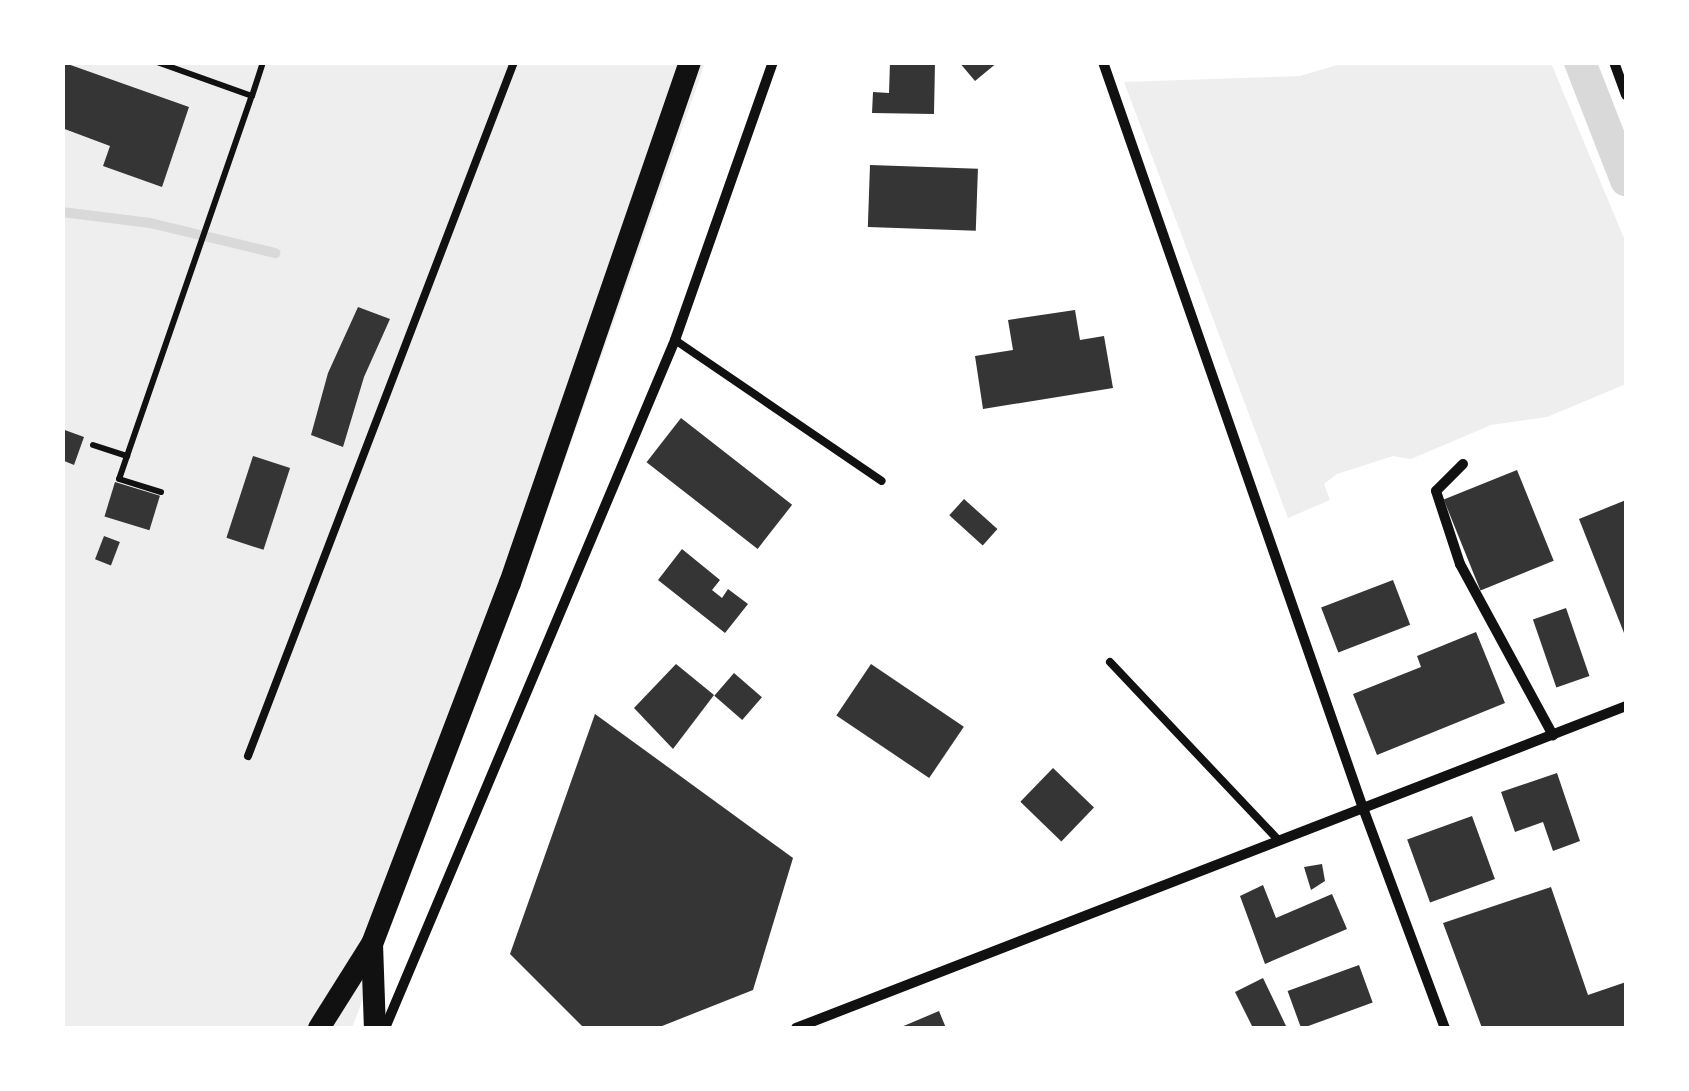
<!DOCTYPE html>
<html>
<head>
<meta charset="utf-8">
<style>
	body { margin:0 }
	#map { position:relative; width:1689px; height:1091px; overflow:hidden; background:#fff; font-family:Jost,sans-serif }
	div>[style] { position:absolute }
	[style*='--x'] { left:calc(var(--x)*1px); top:calc(var(--y)*1px); width:calc(var(--w)*1px); rotate:calc(var(--a)*1deg) }
	.green>* { inset:0; background:#eee }
	.stream>* { height:10px; margin:-5px; padding:0 5px; transform-origin:5px; border-radius:5px; background:#d9d9d9 }
	.canal>* { height:32px; margin:-16px; padding:0 16px; transform-origin:16px; border-radius:16px; background:#d9d9d9 }
	.building>* { inset:0; background:#353535; transform-origin:0 0 }
	.path>* { height:6px; margin:-3px; padding:0 3px; transform-origin:3px; border-radius:3px; background:#111 }
	.service>* { height:8px; margin:-4px; padding:0 4px; transform-origin:4px; border-radius:4px; background:#111 }
	.minor>* { height:10px; margin:-5px; padding:0 5px; transform-origin:5px; border-radius:5px; background:#111 }
	.primary>* { height:22px; margin:-11px; padding:0 11px; transform-origin:11px; border-radius:11px; background:#111 }
	span { translate:-50% -50%; white-space:nowrap; text-align:center; line-height:1.15; -webkit-text-stroke:8px #fff; paint-order:stroke }
	.frame { position:absolute; inset:0; border:65px solid #fff; pointer-events:none }
</style>
</head>
<body>
<div id="map">
	<div class="green">
		<div style="clip-path:polygon(62px 63px,705px 63px,520px 588px,352px 1028px,63px 1028px)"></div>
		<div style="clip-path:polygon(1344px 63px,1551px 63px,1626px 243px,1626px 384px,1547px 417px,1491px 425px,1411px 459px,1393px 456px,1337px 474px,1324px 484px,1330px 500px,1288px 518px,1124px 82px,1300px 76px)"></div>
	</div>
	<div class="stream">
		<div style="--x:62;--y:212;--w:89;--a:7.1"></div>
		<div style="--x:150;--y:223;--w:129;--a:13.5"></div>
	</div>
	<div class="canal">
		<div style="--x:1580;--y:62;--w:127;--a:68.7"></div>
	</div>
	<div class="building">
		<div style="clip-path:polygon(62px 62px,189px 107px,162px 187px,103px 166px,110px 146px,62px 128px)"></div>
		<div style="clip-path:polygon(890px 62px,935px 62px,934px 114px,872px 113px,873px 92px,889px 93px)"></div>
		<div style="clip-path:polygon(959px 62px,998px 62px,975px 81px)"></div>
		<div style="left:870px;top:165px;width:108px;height:62px;rotate:2deg"></div>
		<div style="clip-path:polygon(358px 307px,390px 319px,364px 377px,343px 447px,311px 435px,328px 373px)"></div>
		<div style="clip-path:polygon(1075px 310px,1080px 340px,1104px 336px,1113px 388px,983px 409px,975px 356px,1013px 350px,1008px 320px)"></div>
		<div style="left:681px;top:418px;width:141px;height:56px;rotate:38deg"></div>
		<div style="clip-path:polygon(62px 429px,84px 437px,74px 465px,62px 460px)"></div>
		<div style="left:253px;top:456px;width:39px;height:86px;rotate:18deg"></div>
		<div style="left:1517px;top:470px;width:98px;height:79px;rotate:68deg"></div>
		<div style="left:115px;top:482px;width:47px;height:36px;rotate:17deg"></div>
		<div style="left:964px;top:499px;width:45px;height:22px;rotate:42deg"></div>
		<div style="clip-path:polygon(1626px 500px,1626px 638px,1579px 519px)"></div>
		<div style="left:104px;top:536px;width:17px;height:25px;rotate:21deg"></div>
		<div style="clip-path:polygon(682px 549px,720px 580px,712px 590px,722px 598px,728px 589px,748px 604px,725px 633px,658px 580px)"></div>
		<div style="left:1393px;top:580px;width:48px;height:77px;rotate:69deg"></div>
		<div style="left:1566px;top:608px;width:72px;height:35px;rotate:71deg"></div>
		<div style="clip-path:polygon(1476px 632px,1505px 703px,1377px 755px,1353px 694px,1421px 667px,1417px 656px)"></div>
		<div style="clip-path:polygon(676px 664px,714px 695px,673px 749px,634px 708px)"></div>
		<div style="left:871px;top:664px;width:112px;height:62px;rotate:34deg"></div>
		<div style="left:734px;top:673px;width:37px;height:30px;rotate:41deg"></div>
		<div style="clip-path:polygon(595px 714px,793px 858px,753px 990px,657px 1028px,584px 1028px,510px 954px)"></div>
		<div style="left:1053px;top:768px;width:57px;height:47px;rotate:44deg"></div>
		<div style="clip-path:polygon(1557px 773px,1580px 841px,1553px 851px,1543px 822px,1515px 832px,1501px 792px)"></div>
		<div style="left:1472px;top:816px;width:67px;height:69px;rotate:70deg"></div>
		<div style="clip-path:polygon(1322px 864px,1325px 881px,1311px 890px,1304px 867px)"></div>
		<div style="clip-path:polygon(1263px 885px,1276px 918px,1332px 894px,1347px 929px,1265px 964px,1240px 896px)"></div>
		<div style="clip-path:polygon(1551px 887px,1588px 995px,1626px 982px,1626px 1028px,1482px 1028px,1443px 923px)"></div>
		<div style="left:1359px;top:965px;width:40px;height:76px;rotate:70deg"></div>
		<div style="clip-path:polygon(1263px 978px,1287px 1028px,1253px 1028px,1235px 992px)"></div>
		<div style="clip-path:polygon(939px 1011px,946px 1028px,898px 1028px,906px 1025px)"></div>
	</div>
	<div class="path">
		<div style="--x:252;--y:96;--w:36;--a:-72"></div>
		<div style="--x:93;--y:445;--w:36;--a:18"></div>
		<div style="--x:127;--y:456;--w:381;--a:-70.9"></div>
		<div style="--x:252;--y:96;--w:101;--a:-160.3"></div>
		<div style="--x:127;--y:456;--w:24;--a:109"></div>
		<div style="--x:119;--y:479;--w:44;--a:17.2"></div>
	</div>
	<div class="service">
		<div style="--x:675;--y:340;--w:250;--a:34.3"></div>
		<div style="--x:1110;--y:662;--w:246;--a:46.6"></div>
		<div style="--x:248;--y:756;--w:743;--a:-69.03"></div>
	</div>
	<div class="minor">
		<div style="--x:1103;--y:62;--w:790;--a:70.79"></div>
		<div style="--x:1363;--y:808;--w:235;--a:69.6"></div>
		<div style="--x:1614;--y:62;--w:35;--a:70"></div>
		<div style="--x:1463;--y:464;--w:38;--a:135"></div>
		<div style="--x:1436;--y:491;--w:77;--a:71.8"></div>
		<div style="--x:1460;--y:564;--w:195;--a:61.5"></div>
		<div style="--x:385;--y:1028;--w:747;--a:-67.14"></div>
		<div style="--x:675;--y:340;--w:295;--a:-70.6"></div>
		<div style="--x:796;--y:1028;--w:890;--a:-21.2"></div>
	</div>
	<div class="primary">
		<div style="--x:372;--y:944;--w:84;--a:88"></div>
		<div style="--x:319;--y:1028;--w:99;--a:-57.8"></div>
		<div style="--x:372;--y:944;--w:386;--a:-69.1"></div>
		<div style="--x:510;--y:583;--w:551;--a:-70.94"></div>
	</div>
	<div class="frame"></div>
</div>
</body>
</html>
